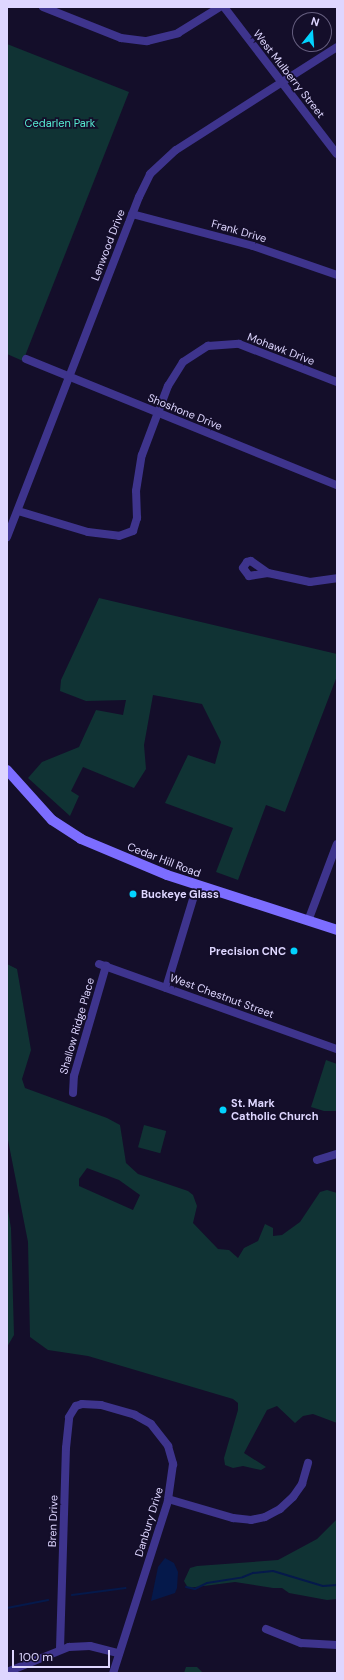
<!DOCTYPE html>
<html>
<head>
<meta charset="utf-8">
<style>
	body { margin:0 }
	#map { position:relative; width:344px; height:1680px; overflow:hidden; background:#140e2a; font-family:"DM Sans",sans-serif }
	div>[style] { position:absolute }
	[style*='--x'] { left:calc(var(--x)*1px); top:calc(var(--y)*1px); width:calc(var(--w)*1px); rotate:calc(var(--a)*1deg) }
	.green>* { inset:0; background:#103334; transform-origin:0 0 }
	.water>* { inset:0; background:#05194b }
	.stream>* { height:2px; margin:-1px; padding:0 1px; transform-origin:1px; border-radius:1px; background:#05194b }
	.minor>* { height:8px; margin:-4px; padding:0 4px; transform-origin:4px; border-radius:4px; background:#3e348d }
	.secondary>* { height:10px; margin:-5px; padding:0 5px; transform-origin:5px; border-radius:5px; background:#7c6dff }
	.dots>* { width:11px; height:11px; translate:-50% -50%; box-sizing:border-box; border:2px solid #140e2a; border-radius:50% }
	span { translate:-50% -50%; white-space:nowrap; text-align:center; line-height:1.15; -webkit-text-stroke:3.5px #140e2a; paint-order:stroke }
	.street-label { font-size:11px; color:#ded6ff }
	.park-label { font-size:11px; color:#56ebd1 }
	.poi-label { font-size:11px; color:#ded6ff; font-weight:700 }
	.left { translate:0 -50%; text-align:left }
	.right { translate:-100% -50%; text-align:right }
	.frame { position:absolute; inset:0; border:8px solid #ded6ff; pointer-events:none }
	.north { position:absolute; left:292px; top:12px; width:40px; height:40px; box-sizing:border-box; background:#140e2a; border:1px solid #655e7f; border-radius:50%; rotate:17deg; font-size:11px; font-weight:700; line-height:16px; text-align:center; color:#ded6ff }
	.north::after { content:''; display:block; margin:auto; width:14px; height:18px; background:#02d3ff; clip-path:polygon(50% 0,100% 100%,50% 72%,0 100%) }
	.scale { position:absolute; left:12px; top:1650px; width:98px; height:18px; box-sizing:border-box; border:2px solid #ded6ff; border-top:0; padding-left:5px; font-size:12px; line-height:14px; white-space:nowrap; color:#ded6ff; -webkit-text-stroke:3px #140e2a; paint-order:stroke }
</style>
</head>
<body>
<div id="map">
	<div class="green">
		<div style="clip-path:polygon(7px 44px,129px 92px,23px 361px,7px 354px)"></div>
		<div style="clip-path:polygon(99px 598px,337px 654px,337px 676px,285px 812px,266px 805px,238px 880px,216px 872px,233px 828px,165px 803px,188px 755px,215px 764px,221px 742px,202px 704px,153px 695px,144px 745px,146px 769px,134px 788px,83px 767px,71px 791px,79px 796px,70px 816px,28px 778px,42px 762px,79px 747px,96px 710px,123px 715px,126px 700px,86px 701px,60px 691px,61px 680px)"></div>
		<div style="clip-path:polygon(evenodd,7px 964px,17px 969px,31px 1050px,22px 1079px,25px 1088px,107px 1118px,120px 1125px,126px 1163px,138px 1174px,188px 1191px,193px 1195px,197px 1206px,193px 1223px,218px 1249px,229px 1250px,238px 1258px,244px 1248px,258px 1241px,265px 1224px,273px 1228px,273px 1236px,282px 1235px,300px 1222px,320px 1192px,327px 1190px,337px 1193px,337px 1423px,313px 1414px,303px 1416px,295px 1423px,277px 1406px,267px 1410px,244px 1453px,266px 1467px,261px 1470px,243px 1466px,233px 1468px,225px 1465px,224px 1458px,238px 1410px,238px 1403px,233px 1399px,88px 1356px,48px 1350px,30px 1337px,28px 1242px,7px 1135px,7px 964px,87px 1168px,119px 1180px,140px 1195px,133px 1210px,79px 1186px,79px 1179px,87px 1168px)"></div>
		<div style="clip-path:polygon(326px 1060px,337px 1064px,337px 1111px,324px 1111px,311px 1107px)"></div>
		<div style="left:144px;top:1125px;width:23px;height:23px;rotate:15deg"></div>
		<div style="clip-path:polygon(7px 1205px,11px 1228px,14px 1335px,7px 1347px)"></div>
		<div style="clip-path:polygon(337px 1519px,337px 1599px,327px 1600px,289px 1593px,282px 1588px,273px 1588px,235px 1582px,188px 1588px,184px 1581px,190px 1568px,197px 1566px,278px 1560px,317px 1539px)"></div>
		<div style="clip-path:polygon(186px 1667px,197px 1667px,203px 1673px,184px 1673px)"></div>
	</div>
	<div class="water">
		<div style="clip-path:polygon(165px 1558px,174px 1563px,178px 1572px,177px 1588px,175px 1593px,151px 1601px,158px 1567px)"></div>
	</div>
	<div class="stream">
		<div style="--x:186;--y:1587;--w:9;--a:13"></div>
		<div style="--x:195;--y:1589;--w:13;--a:-27"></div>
		<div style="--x:207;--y:1583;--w:36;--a:-9"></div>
		<div style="--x:243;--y:1577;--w:11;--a:-22"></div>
		<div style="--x:253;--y:1573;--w:20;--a:-6"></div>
		<div style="--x:273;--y:1571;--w:52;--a:16.7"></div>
		<div style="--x:323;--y:1586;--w:14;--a:-4"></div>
		<div style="--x:72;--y:1595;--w:54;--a:-7.4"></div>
		<div style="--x:7;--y:1608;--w:42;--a:-11"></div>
	</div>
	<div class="minor">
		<div style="--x:43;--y:7;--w:84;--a:21.7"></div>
		<div style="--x:121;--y:38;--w:26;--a:7"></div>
		<div style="--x:147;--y:41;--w:32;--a:-14"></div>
		<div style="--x:178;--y:33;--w:49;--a:-31.8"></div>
		<div style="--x:224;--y:7;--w:185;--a:52.5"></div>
		<div style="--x:132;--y:214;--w:125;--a:14.8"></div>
		<div style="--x:253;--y:246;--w:89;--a:19"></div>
		<div style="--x:26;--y:359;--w:336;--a:22.1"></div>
		<div style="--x:18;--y:511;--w:73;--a:16.7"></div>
		<div style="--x:88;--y:532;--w:31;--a:7"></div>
		<div style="--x:119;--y:536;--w:15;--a:-20"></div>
		<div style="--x:133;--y:531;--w:14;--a:-73"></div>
		<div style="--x:137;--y:518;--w:27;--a:-92"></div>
		<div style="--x:136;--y:491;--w:36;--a:-81"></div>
		<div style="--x:142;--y:455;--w:74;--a:-69.4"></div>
		<div style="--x:168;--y:386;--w:28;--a:-58"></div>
		<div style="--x:183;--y:362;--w:30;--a:-33"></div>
		<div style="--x:208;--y:346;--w:31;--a:-4"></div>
		<div style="--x:239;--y:344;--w:105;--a:21.2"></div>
		<div style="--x:7;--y:537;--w:365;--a:-68.8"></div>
		<div style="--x:139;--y:197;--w:25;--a:-64"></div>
		<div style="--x:150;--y:174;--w:35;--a:-43"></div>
		<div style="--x:176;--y:150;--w:191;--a:-32.6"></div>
		<div style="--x:268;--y:573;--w:21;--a:-145"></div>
		<div style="--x:251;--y:561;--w:4;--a:166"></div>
		<div style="--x:247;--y:562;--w:7;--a:124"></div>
		<div style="--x:243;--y:568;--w:10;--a:53"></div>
		<div style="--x:249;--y:576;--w:19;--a:-9"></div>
		<div style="--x:268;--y:573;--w:43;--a:12.1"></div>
		<div style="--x:310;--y:582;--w:27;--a:-8"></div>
		<div style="--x:308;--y:921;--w:82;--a:-69.4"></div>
		<div style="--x:99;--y:964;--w:253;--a:19.7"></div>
		<div style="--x:166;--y:988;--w:107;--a:-73.1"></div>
		<div style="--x:73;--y:1093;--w:17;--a:-87"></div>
		<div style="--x:74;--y:1076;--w:115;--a:-73.8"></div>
		<div style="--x:317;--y:1160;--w:21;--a:-17"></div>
		<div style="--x:168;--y:1499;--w:68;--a:16.3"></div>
		<div style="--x:233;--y:1518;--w:18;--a:6"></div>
		<div style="--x:251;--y:1520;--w:14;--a:-12"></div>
		<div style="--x:265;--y:1517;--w:17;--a:-28"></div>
		<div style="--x:280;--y:1509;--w:18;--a:-43"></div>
		<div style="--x:293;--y:1497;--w:16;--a:-55"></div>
		<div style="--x:302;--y:1484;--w:22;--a:-74"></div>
		<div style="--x:266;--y:1629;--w:38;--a:22"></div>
		<div style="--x:301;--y:1643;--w:36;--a:3"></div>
		<div style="--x:60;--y:1649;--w:201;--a:-88.3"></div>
		<div style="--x:66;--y:1448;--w:31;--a:-84"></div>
		<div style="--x:69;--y:1417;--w:13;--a:-58"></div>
		<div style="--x:76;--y:1406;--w:6;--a:-18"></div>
		<div style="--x:82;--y:1404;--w:19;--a:3"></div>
		<div style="--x:101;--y:1405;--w:35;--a:16"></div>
		<div style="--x:135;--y:1415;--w:18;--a:29"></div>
		<div style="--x:151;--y:1424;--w:28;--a:52"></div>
		<div style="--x:168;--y:1446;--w:19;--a:74"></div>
		<div style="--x:173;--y:1464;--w:37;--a:98"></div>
		<div style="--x:168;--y:1501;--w:181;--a:107.7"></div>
		<div style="--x:7;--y:1672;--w:67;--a:-22"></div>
		<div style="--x:69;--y:1647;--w:21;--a:-3"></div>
		<div style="--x:90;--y:1646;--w:30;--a:14"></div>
	</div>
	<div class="secondary">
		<div style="--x:7;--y:770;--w:67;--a:48"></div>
		<div style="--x:52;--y:820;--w:35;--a:33"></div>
		<div style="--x:81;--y:839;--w:93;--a:22.7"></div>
		<div style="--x:167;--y:875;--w:179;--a:17.9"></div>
	</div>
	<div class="dots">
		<div style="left:133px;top:894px;background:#02d3ff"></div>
		<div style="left:294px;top:951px;background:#02d3ff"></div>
		<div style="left:223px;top:1110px;background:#02d3ff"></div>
	</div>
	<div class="street-label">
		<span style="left:289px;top:74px;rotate:52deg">West Mulberry Street</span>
		<span style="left:239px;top:231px;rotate:16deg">Frank Drive</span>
		<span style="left:108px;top:245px;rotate:-69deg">Lenwood Drive</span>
		<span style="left:281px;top:349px;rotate:21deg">Mohawk Drive</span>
		<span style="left:185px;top:412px;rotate:22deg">Shoshone Drive</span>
		<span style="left:164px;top:860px;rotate:21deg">Cedar Hill Road</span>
		<span style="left:222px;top:996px;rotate:20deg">West Chestnut Street</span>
		<span style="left:77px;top:1026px;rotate:-74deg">Shallow Ridge Place</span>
		<span style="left:53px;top:1521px;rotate:-88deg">Bren Drive</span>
		<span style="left:149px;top:1522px;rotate:-73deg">Danbury Drive</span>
	</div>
	<div class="park-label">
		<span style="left:60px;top:123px">Cedarlen Park</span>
	</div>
	<div class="poi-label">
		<span class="left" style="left:141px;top:894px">Buckeye Glass</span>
		<span class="right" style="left:286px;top:951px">Precision CNC</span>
		<span class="left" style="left:231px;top:1110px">St. Mark<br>Catholic Church</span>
	</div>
	<div class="frame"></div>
	<div class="north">N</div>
	<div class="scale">100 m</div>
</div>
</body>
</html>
